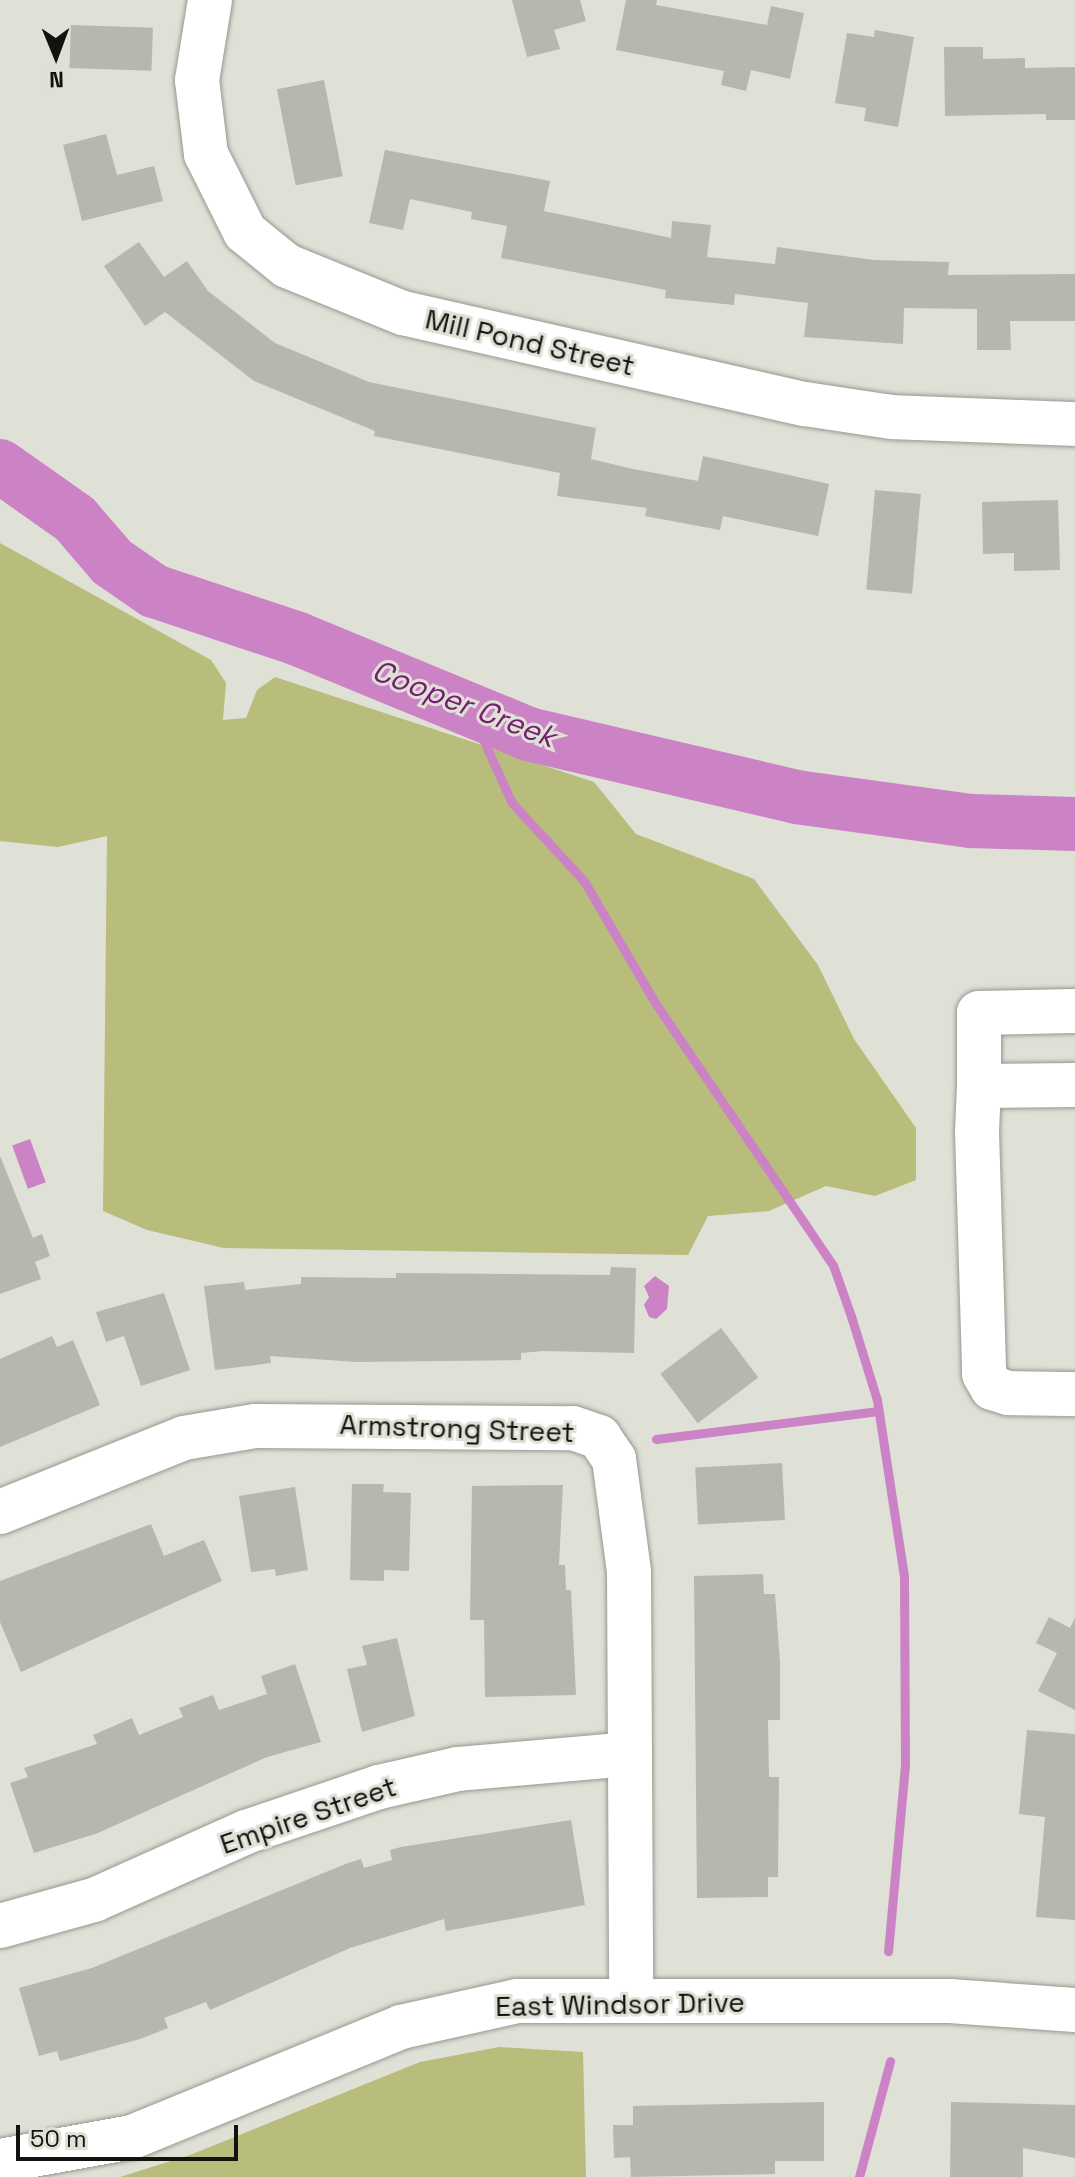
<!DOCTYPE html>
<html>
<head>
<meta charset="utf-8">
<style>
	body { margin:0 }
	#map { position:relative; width:1075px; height:2177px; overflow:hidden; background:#dfe0d6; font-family:"Space Grotesk",sans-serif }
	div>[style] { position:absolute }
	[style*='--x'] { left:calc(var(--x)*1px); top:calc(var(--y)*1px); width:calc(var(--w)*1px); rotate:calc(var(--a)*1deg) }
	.green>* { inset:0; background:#b8bd7c }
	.water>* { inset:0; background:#cc83c5; transform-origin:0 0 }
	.stream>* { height:9px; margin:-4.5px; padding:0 4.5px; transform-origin:4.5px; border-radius:4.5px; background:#cc83c5 }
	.river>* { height:54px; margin:-27px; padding:0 27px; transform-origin:27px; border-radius:27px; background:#cc83c5 }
	.building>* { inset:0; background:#b6b7ad; transform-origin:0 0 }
	.roads { filter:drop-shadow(0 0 2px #97988f) drop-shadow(0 0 2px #97988f) }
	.minor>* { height:44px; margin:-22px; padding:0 22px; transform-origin:22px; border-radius:22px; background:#fff }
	span { translate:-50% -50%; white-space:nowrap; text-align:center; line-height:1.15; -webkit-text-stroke:6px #dfe0d6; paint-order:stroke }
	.street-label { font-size:28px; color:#12120f }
	.water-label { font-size:30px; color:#751d70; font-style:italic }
	.north { position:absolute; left:16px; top:16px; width:80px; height:80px; -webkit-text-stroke:6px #dfe0d6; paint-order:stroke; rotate:179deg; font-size:22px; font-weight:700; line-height:32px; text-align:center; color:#12120f }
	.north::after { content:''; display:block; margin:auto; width:28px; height:36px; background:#12120f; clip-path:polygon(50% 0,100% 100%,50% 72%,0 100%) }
	.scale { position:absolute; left:16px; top:2125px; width:222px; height:36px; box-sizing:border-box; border:4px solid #12120f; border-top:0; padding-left:10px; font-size:24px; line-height:28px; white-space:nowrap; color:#12120f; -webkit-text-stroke:6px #dfe0d6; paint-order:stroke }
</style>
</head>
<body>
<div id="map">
	<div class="green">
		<div style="clip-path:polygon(0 543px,211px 660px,226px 683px,223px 720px,246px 718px,257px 690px,275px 677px,594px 782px,636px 834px,754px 879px,818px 965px,854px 1039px,916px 1128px,916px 1180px,875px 1196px,826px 1186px,769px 1211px,708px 1216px,688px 1255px,224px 1248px,147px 1230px,103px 1211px,107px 836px,58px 847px,0 841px)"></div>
		<div style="clip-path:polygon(499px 2047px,583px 2052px,586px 2177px,120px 2177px,190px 2155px,420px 2062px)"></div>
	</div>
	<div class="water">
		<div style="left:30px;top:1139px;width:46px;height:19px;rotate:70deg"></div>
		<div style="clip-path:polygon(655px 1276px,669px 1286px,667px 1309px,656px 1319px,649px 1317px,644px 1305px,649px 1297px,644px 1286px)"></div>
	</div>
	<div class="stream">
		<div style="--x:472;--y:715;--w:97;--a:65.6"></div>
		<div style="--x:512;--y:803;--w:106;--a:47.3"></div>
		<div style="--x:584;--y:881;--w:143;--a:59.7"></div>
		<div style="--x:656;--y:1004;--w:315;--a:55.9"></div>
		<div style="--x:833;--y:1265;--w:54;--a:70.6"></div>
		<div style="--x:851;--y:1316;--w:88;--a:72.8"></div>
		<div style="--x:877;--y:1400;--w:178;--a:81.3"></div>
		<div style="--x:904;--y:1576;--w:189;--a:89.7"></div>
		<div style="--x:905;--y:1765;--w:187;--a:95.2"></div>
		<div style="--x:656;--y:1439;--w:224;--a:-7.2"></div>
		<div style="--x:859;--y:2177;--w:120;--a:-75"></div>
	</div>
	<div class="river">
		<div style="--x:0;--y:466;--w:92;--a:35.2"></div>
		<div style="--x:75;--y:519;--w:57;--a:49.3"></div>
		<div style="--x:112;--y:562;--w:51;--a:34.6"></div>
		<div style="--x:154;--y:591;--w:152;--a:18.4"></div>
		<div style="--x:298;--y:639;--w:249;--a:22.4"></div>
		<div style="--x:528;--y:734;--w:275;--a:13.2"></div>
		<div style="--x:796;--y:797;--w:178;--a:7.8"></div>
		<div style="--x:972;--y:821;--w:103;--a:1.7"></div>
	</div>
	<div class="building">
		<div style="clip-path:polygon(512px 0,580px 0,586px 21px,554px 30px,560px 49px,527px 57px)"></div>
		<div style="clip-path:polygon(626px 0,657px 0,656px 5px,767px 25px,771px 6px,804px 13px,790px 79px,751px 70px,746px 91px,721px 85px,724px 71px,616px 50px)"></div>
		<div style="left:71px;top:25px;width:82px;height:43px;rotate:2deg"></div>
		<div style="clip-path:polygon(875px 30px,914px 37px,898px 127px,864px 121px,866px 108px,835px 103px,847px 33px,874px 37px)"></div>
		<div style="clip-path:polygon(944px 47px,983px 47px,983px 59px,1025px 58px,1025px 68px,1075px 67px,1075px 120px,1046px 120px,1046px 114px,945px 116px)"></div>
		<div style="left:324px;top:80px;width:98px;height:48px;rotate:79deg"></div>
		<div style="clip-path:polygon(106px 134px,117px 175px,154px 166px,163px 201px,82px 221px,63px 145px)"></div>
		<div style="clip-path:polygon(385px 150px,550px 181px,544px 211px,671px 238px,672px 221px,711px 225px,707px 257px,775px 264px,777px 247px,874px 260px,949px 262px,948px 275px,1075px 274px,1075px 321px,1010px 321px,1011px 350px,977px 350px,977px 309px,904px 308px,903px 344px,804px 337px,808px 303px,735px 294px,734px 305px,665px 298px,666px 290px,501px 258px,507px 226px,471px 219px,472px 212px,410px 199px,403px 230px,369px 223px)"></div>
		<div style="clip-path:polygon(139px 242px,164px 277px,187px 261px,208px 291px,275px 343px,369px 382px,596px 428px,591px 459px,633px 469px,698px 481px,703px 456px,829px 484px,818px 536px,723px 516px,720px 530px,645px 516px,647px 508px,557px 496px,560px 473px,374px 436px,375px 431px,254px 381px,165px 312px,145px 326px,104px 266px)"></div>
		<div style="left:875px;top:490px;width:46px;height:100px;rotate:5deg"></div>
		<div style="clip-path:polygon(1058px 500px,1060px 570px,1014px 571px,1014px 553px,983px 554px,982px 502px)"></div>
		<div style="clip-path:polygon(0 1156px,33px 1238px,42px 1234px,50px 1256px,35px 1262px,41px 1279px,0 1294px)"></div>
		<div style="clip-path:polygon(611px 1267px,636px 1268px,634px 1353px,543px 1351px,521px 1353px,521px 1360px,357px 1362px,270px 1356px,271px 1363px,215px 1370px,204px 1286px,244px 1282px,245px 1290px,301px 1284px,301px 1277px,396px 1278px,396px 1273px,610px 1275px)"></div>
		<div style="clip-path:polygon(164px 1293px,190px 1370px,141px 1386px,124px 1336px,106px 1342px,96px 1312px)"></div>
		<div style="left:721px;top:1328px;width:62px;height:76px;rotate:53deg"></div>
		<div style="clip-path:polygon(52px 1336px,57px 1347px,73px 1340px,100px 1405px,0 1447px,0 1359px)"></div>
		<div style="left:782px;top:1463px;width:57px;height:87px;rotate:87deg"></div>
		<div style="clip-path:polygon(352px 1484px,384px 1484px,383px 1492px,411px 1493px,409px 1571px,384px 1570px,384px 1581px,350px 1580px)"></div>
		<div style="clip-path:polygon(563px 1485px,559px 1565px,565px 1565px,566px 1590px,571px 1590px,576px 1695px,485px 1697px,484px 1620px,470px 1620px,472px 1486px)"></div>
		<div style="clip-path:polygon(295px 1487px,308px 1570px,276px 1576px,275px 1569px,251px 1572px,239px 1496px)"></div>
		<div style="clip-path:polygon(151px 1524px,164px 1556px,204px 1540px,222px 1581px,21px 1672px,0 1622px,0 1581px)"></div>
		<div style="clip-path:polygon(763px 1574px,764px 1594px,775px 1594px,780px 1663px,780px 1720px,768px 1720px,769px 1777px,779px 1777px,778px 1877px,768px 1877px,768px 1897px,697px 1898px,694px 1576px)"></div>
		<div style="clip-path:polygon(1049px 1617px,1070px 1628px,1075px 1618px,1075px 1710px,1038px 1691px,1057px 1653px,1036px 1643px)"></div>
		<div style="clip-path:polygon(397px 1638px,415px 1716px,362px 1732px,347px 1669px,367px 1665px,362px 1646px)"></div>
		<div style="clip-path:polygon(295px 1664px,321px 1742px,267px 1757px,98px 1833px,34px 1853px,10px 1783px,28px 1777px,24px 1768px,97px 1744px,93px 1735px,132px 1718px,139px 1735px,183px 1717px,179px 1708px,213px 1695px,219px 1710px,267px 1694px,261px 1676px)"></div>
		<div style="clip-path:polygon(1027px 1730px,1075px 1734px,1075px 1920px,1036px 1917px,1045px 1817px,1019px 1814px)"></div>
		<div style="clip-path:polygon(571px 1820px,585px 1905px,446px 1931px,444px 1919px,350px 1948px,210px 2010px,206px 2002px,164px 2018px,168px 2028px,140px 2039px,60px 2061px,57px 2051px,39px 2056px,19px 1988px,92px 1968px,348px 1863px,361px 1859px,364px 1868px,392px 1860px,390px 1850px,401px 1847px)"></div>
		<div style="clip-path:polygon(824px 2102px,824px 2161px,775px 2161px,775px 2174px,631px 2177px,630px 2157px,614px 2158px,613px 2125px,633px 2125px,633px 2106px)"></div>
		<div style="clip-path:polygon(951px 2102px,1075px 2105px,1075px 2158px,1023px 2148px,1023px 2177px,950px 2177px)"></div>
	</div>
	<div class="roads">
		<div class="minor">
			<div style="--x:210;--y:0;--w:81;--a:99.2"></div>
			<div style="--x:197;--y:80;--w:75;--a:83.1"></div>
			<div style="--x:206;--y:154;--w:87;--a:63.4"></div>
			<div style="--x:245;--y:232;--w:54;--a:39"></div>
			<div style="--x:287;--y:266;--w:125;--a:22.1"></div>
			<div style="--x:403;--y:313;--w:412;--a:12.8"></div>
			<div style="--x:805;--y:404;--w:88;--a:8.5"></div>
			<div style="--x:892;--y:417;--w:183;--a:2.2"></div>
			<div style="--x:1075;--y:1085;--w:96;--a:179.4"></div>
			<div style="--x:979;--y:1086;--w:45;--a:92.5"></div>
			<div style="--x:977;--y:1131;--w:243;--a:88.3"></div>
			<div style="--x:984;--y:1374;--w:16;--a:60"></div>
			<div style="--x:992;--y:1388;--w:17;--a:17"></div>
			<div style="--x:1008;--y:1393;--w:67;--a:0.9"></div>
			<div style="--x:979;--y:1086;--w:73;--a:-90"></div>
			<div style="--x:979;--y:1013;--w:96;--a:-1.2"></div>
			<div style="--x:0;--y:1512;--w:198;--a:-21.9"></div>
			<div style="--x:184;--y:1438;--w:72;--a:-9.6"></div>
			<div style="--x:255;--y:1426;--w:318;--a:0.4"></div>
			<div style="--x:573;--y:1428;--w:28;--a:19"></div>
			<div style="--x:599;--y:1437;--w:27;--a:56"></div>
			<div style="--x:614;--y:1459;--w:114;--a:82.4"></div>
			<div style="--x:629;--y:1572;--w:428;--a:89.7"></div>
			<div style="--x:0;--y:1926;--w:98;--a:-15.5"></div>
			<div style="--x:94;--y:1900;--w:167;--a:-24.1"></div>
			<div style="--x:246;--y:1832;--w:140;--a:-18.7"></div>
			<div style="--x:379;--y:1787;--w:81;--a:-12.8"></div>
			<div style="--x:458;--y:1769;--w:172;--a:-5"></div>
			<div style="--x:0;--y:2161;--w:134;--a:-10.3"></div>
			<div style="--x:132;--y:2137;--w:291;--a:-22.2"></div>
			<div style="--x:401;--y:2027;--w:119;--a:-12.6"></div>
			<div style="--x:517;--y:2001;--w:433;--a:0"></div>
			<div style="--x:950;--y:2001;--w:125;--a:4.1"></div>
		</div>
	</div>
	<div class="street-label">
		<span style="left:530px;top:342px;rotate:13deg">Mill Pond Street</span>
		<span style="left:457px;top:1428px;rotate:2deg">Armstrong Street</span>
		<span style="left:308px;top:1815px;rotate:-19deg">Empire Street</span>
		<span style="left:620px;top:2004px;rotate:-1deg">East Windsor Drive</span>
	</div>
	<div class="water-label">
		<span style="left:464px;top:704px;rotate:21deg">Cooper Creek</span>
	</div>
	<div class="north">N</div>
	<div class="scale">50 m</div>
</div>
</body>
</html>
